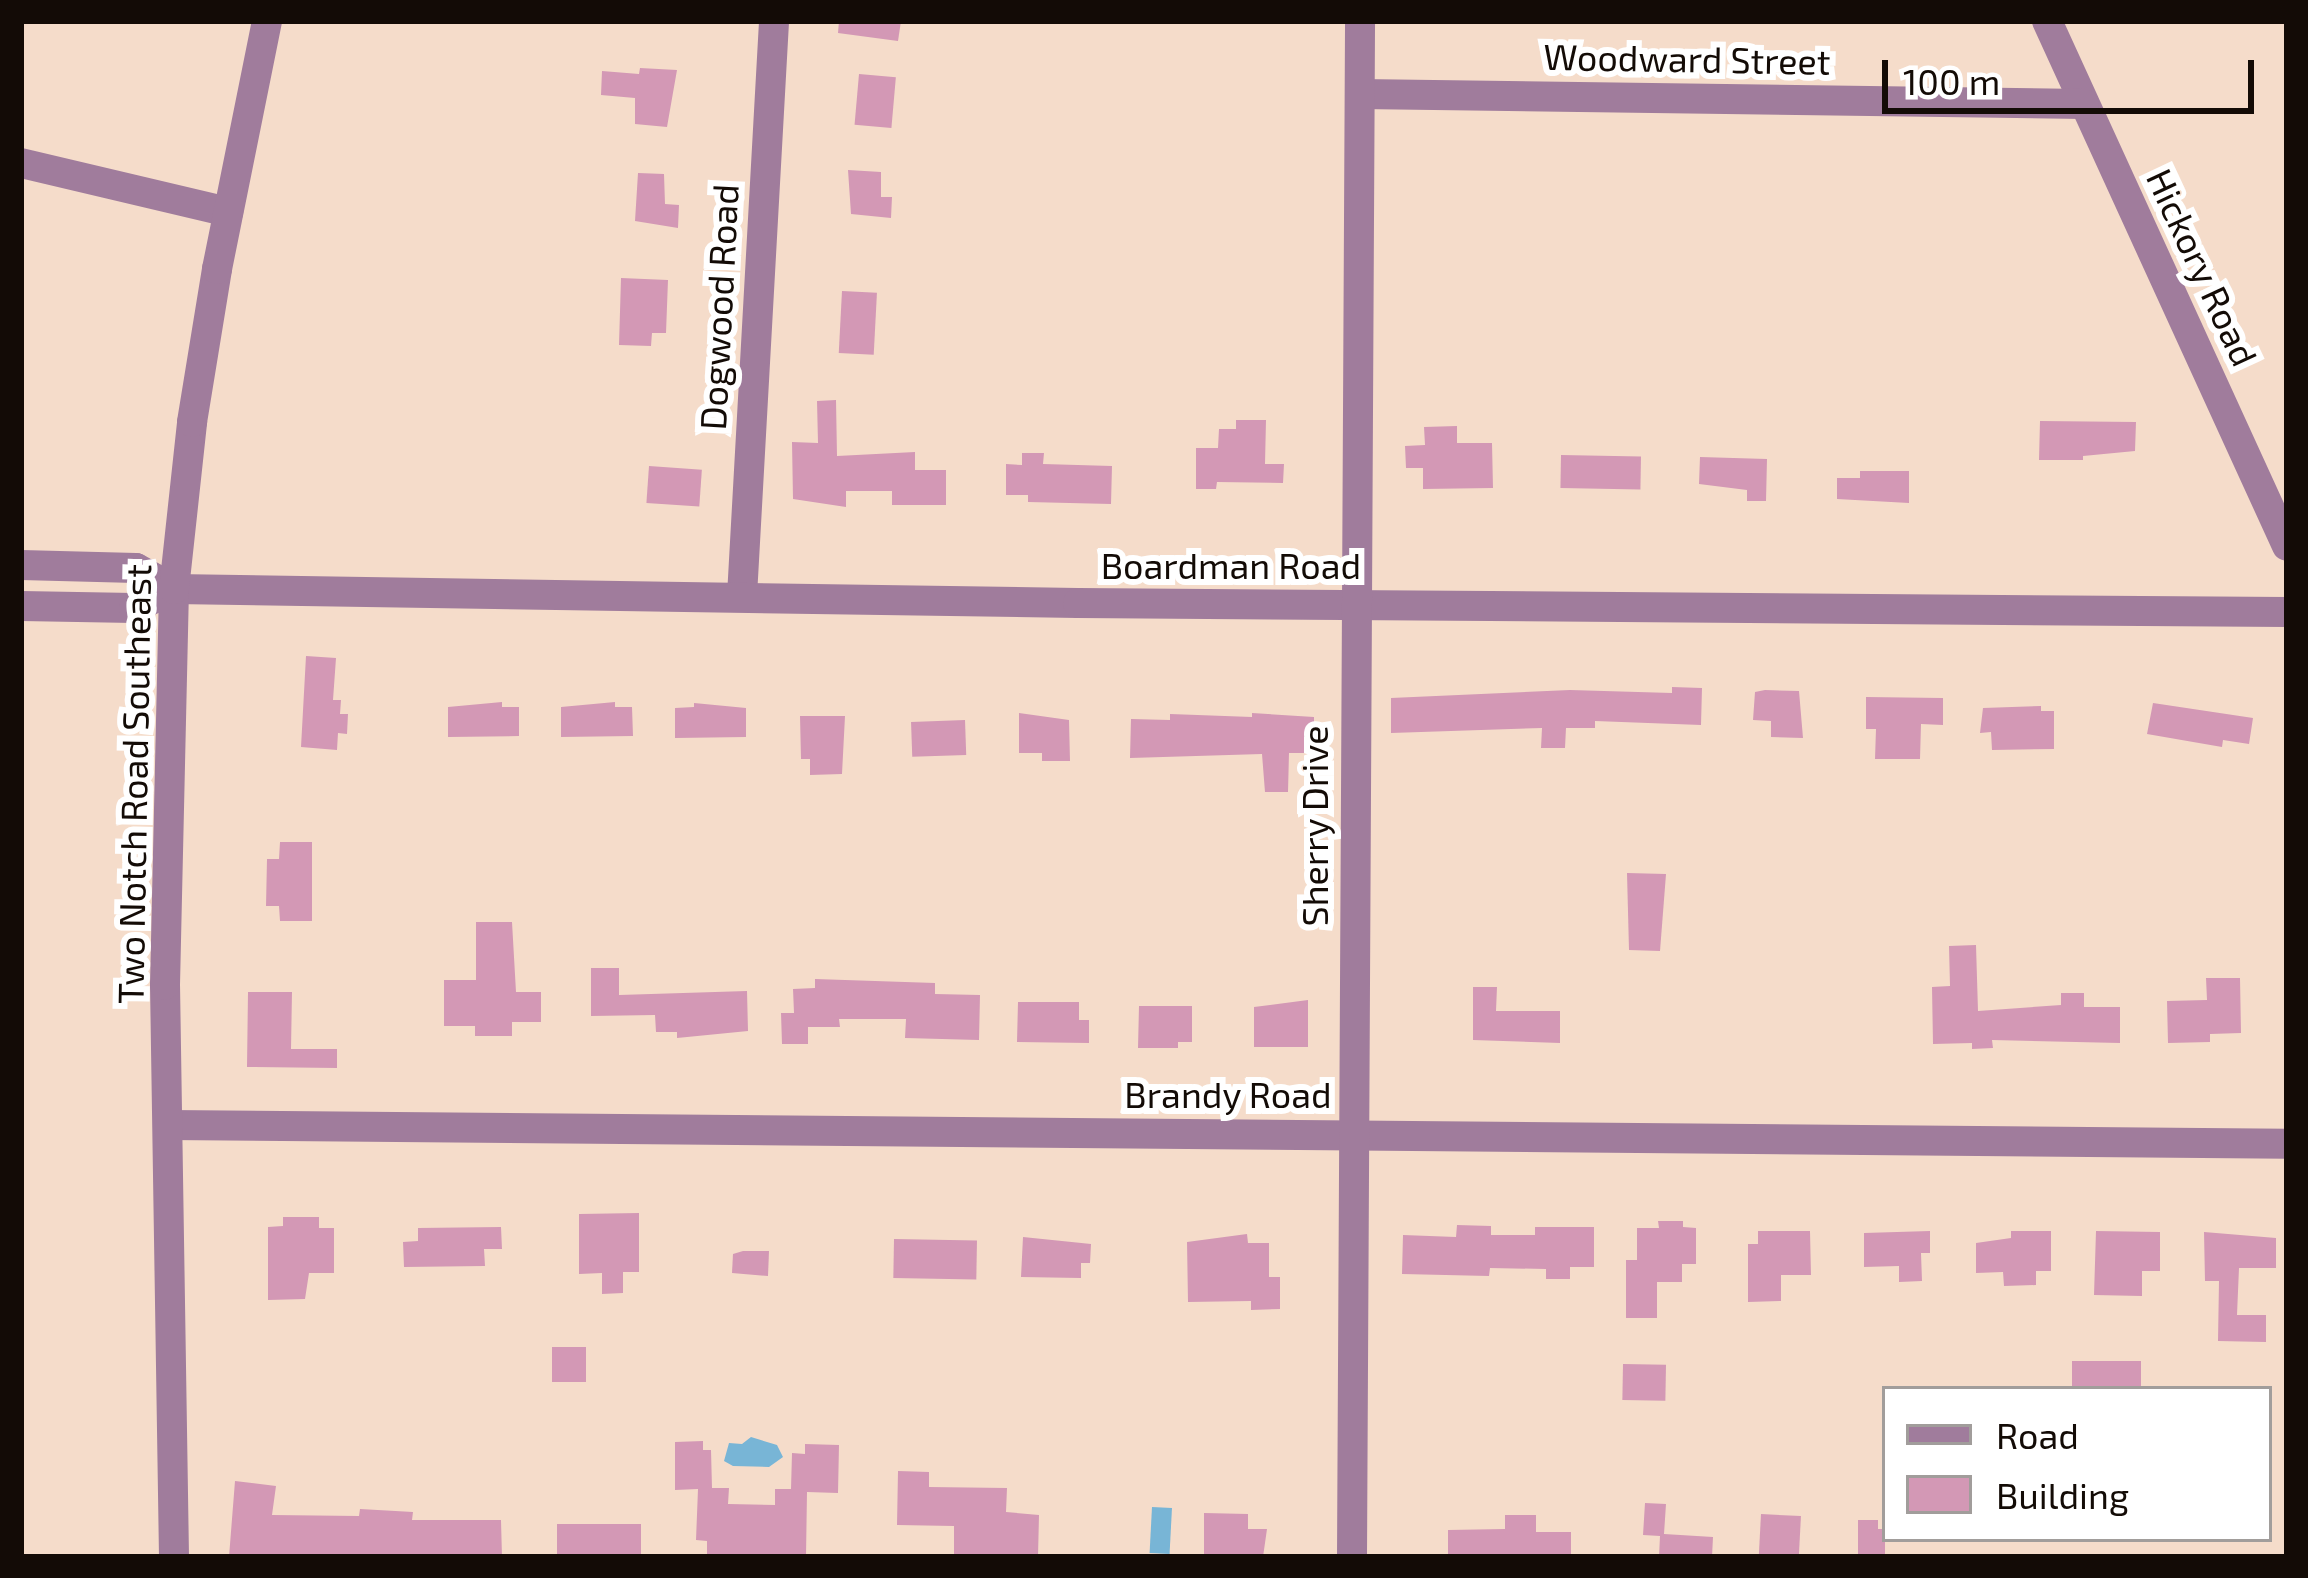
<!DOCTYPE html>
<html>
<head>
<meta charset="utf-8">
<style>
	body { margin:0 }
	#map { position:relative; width:2308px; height:1578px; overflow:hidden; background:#f5dcca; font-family:"Exo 2",sans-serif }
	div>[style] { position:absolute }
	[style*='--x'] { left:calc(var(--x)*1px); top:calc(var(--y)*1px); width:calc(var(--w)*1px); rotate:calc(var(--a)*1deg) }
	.water>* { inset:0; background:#78b5d6; transform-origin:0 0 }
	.building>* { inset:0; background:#d398b5; transform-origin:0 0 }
	.minor>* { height:30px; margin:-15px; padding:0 15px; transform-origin:15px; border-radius:15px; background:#a07c9c }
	span { translate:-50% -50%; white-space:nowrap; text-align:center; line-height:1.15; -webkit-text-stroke:12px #fff; paint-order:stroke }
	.street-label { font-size:36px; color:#130b06 }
	.frame { position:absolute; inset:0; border:24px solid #130b06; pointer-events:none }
	.legend { position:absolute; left:1882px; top:1386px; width:390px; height:156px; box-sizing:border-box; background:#fff; border:3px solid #a19d9b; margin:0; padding:15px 21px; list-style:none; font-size:36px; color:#130b06 }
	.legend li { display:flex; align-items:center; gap:24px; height:60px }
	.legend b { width:60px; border:3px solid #a19d9b }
	.scale { position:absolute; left:1882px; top:60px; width:372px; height:54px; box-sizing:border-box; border:6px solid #130b06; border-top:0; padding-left:15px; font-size:36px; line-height:42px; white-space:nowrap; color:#130b06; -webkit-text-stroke:9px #fff; paint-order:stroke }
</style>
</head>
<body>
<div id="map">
	<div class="water">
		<div style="clip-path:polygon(751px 1437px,777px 1445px,783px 1457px,769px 1467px,733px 1466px,724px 1461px,729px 1443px,742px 1444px)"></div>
		<div style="left:1152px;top:1507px;width:20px;height:46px;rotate:3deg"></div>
	</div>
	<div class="building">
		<div style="clip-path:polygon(839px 21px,901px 21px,898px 41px,838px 33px)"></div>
		<div style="clip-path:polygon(640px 68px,677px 70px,667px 127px,635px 124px,635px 98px,601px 95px,602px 71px,639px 74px)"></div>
		<div style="left:859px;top:74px;width:37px;height:51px;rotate:5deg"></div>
		<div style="clip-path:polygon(848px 170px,881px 172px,881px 197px,892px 197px,891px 218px,851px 214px)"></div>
		<div style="clip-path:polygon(638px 173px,664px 174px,665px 204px,679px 205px,678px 228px,635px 221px)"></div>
		<div style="clip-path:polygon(621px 278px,668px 280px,666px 333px,652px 333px,651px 346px,619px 345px)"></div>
		<div style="left:842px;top:291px;width:35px;height:62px;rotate:3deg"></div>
		<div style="clip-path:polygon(836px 400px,837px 456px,915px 452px,915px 470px,946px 470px,946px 505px,892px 505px,892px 491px,846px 491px,846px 507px,793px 499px,792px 442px,818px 443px,817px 401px)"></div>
		<div style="clip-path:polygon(1236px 420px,1266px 420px,1265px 464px,1284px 464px,1283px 483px,1217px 482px,1216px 489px,1196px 489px,1196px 448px,1218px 448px,1219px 429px,1236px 429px)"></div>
		<div style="clip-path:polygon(2040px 421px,2136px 422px,2135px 451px,2083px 456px,2083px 460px,2039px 460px)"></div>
		<div style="clip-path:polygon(1457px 426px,1457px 443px,1492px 443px,1493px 488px,1423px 489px,1423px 468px,1406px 468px,1405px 446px,1425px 445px,1424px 427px)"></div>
		<div style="clip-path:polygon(1022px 453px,1044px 453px,1043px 464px,1112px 466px,1111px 504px,1028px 502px,1028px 495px,1006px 495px,1006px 464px,1022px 465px)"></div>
		<div style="left:1561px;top:455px;width:80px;height:33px;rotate:1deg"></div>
		<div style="clip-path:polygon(1700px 457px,1767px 459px,1766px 501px,1747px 501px,1747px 490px,1699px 484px)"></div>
		<div style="left:649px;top:466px;width:53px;height:37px;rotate:4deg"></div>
		<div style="clip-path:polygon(1860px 471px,1909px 471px,1909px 503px,1837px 499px,1837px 478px,1860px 478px)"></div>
		<div style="clip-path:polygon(306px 656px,336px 658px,333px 700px,341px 700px,340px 714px,348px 714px,347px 734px,338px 733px,337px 750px,301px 747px)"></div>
		<div style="clip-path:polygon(1672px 687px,1702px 688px,1701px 725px,1595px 721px,1595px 728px,1566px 728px,1565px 748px,1541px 748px,1542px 728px,1391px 733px,1391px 698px,1570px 690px,1672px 693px)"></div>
		<div style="clip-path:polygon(1765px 690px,1799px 691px,1803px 738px,1771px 737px,1771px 721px,1753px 720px,1755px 692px)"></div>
		<div style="clip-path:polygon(1866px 697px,1943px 698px,1943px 725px,1921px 724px,1920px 759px,1875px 759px,1876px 729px,1866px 729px)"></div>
		<div style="clip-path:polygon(502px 702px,502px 707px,519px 707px,519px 736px,448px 737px,448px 707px)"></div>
		<div style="clip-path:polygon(615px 702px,615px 707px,632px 707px,633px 736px,561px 737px,561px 707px)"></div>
		<div style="clip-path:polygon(694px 703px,746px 708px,746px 737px,675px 738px,675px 708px,694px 707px)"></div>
		<div style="clip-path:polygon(2153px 703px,2253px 718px,2249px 744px,2223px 740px,2222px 747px,2147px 734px)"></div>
		<div style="clip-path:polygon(2041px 706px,2041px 711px,2054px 711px,2054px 749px,1992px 750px,1991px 732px,1980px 733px,1983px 708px)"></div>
		<div style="clip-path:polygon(1019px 713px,1069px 720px,1070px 761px,1042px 761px,1042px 753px,1019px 753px)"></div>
		<div style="clip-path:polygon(1252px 713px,1314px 717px,1314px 753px,1289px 753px,1288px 792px,1265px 792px,1262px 754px,1130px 758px,1131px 719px,1170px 720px,1170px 714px,1252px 717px)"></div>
		<div style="clip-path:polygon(800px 716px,845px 716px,842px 774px,810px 775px,810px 759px,801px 759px)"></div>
		<div style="left:965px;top:720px;width:35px;height:54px;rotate:88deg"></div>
		<div style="clip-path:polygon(280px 842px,312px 842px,312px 921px,280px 921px,279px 906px,266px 906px,267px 859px,279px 859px)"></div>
		<div style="clip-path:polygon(1627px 873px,1666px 874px,1660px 951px,1629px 950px)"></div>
		<div style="clip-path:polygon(476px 922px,512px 922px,516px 992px,541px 992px,541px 1022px,512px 1022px,512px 1036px,475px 1036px,475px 1026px,444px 1026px,444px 980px,476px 980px)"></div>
		<div style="clip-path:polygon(1976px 945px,1978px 1011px,2061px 1005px,2061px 993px,2084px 993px,2084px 1007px,2120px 1007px,2120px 1043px,1992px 1040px,1993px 1048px,1972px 1049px,1972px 1043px,1933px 1044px,1932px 987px,1950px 986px,1949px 946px)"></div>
		<div style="clip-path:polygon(591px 968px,619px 968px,619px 995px,747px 991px,748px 1031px,677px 1038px,677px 1032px,656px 1032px,655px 1015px,591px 1016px)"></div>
		<div style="clip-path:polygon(2206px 978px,2240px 978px,2241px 1033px,2210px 1034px,2210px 1042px,2168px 1043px,2167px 1001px,2207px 1000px)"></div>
		<div style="clip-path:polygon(815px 979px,935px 983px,935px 994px,980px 995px,979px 1040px,905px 1038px,906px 1019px,839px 1019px,840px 1027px,808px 1027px,808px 1044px,782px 1044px,781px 1013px,794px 1013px,793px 989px,815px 988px)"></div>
		<div style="clip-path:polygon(1473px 987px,1497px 987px,1496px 1011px,1560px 1011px,1560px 1043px,1473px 1040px)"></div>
		<div style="clip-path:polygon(248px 992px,292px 992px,291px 1049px,337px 1049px,337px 1068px,247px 1067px)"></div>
		<div style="clip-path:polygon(1308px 1000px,1308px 1047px,1254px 1047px,1254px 1007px)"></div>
		<div style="clip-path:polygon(1018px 1002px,1079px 1002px,1079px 1020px,1089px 1020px,1089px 1043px,1017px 1042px)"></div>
		<div style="clip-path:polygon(1139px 1006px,1192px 1006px,1192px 1042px,1178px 1042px,1178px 1048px,1138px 1048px)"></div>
		<div style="clip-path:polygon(639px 1213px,639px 1272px,623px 1272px,623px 1293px,602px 1294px,602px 1273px,579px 1274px,579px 1214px)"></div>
		<div style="clip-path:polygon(283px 1217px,319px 1217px,319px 1228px,334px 1228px,334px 1273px,309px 1273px,305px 1299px,268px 1300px,268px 1227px,283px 1226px)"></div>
		<div style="clip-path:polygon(1658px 1221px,1683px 1221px,1683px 1227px,1696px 1228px,1696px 1264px,1682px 1264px,1682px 1282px,1657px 1282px,1657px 1318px,1626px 1318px,1626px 1260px,1637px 1260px,1637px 1228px,1659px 1228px)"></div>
		<div style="clip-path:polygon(1457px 1225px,1491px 1226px,1491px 1235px,1535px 1235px,1535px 1227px,1594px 1227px,1594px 1267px,1570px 1267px,1570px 1279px,1546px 1279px,1546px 1269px,1490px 1268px,1489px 1276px,1402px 1274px,1403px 1235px,1456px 1237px)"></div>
		<div style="clip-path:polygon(501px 1227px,502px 1249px,484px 1249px,485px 1266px,404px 1267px,403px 1242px,418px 1241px,418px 1228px)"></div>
		<div style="clip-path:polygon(1758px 1231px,1810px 1231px,1811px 1275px,1781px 1275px,1781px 1301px,1748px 1302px,1748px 1244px,1758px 1244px)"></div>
		<div style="clip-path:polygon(1930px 1231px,1930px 1253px,1921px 1253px,1922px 1281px,1899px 1282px,1899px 1266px,1864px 1267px,1864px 1233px)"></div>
		<div style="clip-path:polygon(2011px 1231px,2051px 1231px,2051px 1271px,2036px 1271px,2036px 1285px,2004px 1286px,2003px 1272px,1976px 1273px,1976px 1243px,2011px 1238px)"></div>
		<div style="clip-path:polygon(2096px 1231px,2160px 1232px,2160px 1271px,2142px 1271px,2142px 1296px,2094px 1295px)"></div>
		<div style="clip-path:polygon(2204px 1232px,2276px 1238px,2276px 1268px,2239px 1268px,2237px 1315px,2266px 1315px,2266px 1342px,2218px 1341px,2219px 1281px,2205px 1281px)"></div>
		<div style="clip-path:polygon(1247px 1234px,1248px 1243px,1269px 1243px,1269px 1277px,1280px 1277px,1280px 1309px,1251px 1310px,1251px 1301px,1188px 1302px,1187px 1242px)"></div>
		<div style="clip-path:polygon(1023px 1237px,1091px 1244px,1090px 1263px,1081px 1263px,1081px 1278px,1021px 1277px)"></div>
		<div style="left:894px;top:1239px;width:83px;height:39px;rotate:1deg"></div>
		<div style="clip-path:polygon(743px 1251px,769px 1251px,768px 1276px,732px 1273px,733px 1254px)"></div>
		<div style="left:552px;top:1347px;width:34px;height:35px"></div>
		<div style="left:2072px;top:1361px;width:69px;height:26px"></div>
		<div style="left:1623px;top:1364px;width:43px;height:36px;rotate:1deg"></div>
		<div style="clip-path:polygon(703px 1441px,703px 1450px,711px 1450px,712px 1488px,729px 1488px,728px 1504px,775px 1505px,775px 1489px,791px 1489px,792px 1453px,805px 1454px,805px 1444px,839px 1445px,838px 1493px,807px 1492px,806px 1557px,707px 1557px,707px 1541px,696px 1540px,698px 1489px,675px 1490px,675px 1442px)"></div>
		<div style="clip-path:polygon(898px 1471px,929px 1472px,929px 1487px,1007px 1488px,1006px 1512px,1039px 1515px,1038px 1557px,954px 1557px,954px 1526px,897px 1525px)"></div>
		<div style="clip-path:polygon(235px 1481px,276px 1486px,272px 1515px,359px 1516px,360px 1509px,413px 1512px,412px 1520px,501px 1520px,502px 1557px,229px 1557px)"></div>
		<div style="clip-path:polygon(1645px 1503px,1666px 1504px,1664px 1534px,1713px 1537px,1712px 1557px,1659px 1557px,1660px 1536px,1643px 1535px)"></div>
		<div style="clip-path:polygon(1204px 1513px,1248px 1514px,1248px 1529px,1267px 1529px,1263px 1557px,1204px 1557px)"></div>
		<div style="left:1761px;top:1514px;width:40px;height:43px;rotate:3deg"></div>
		<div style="clip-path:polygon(1505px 1515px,1536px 1515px,1536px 1532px,1571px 1532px,1571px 1557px,1448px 1557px,1448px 1530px,1505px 1529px)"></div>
		<div style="clip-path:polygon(1858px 1520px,1878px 1520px,1878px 1529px,1885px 1529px,1885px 1557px,1858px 1557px)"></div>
		<div style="left:557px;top:1524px;width:84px;height:33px"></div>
	</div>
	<div class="minor">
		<div style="--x:2047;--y:21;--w:577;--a:65.43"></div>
		<div style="--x:1360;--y:94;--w:724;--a:0.79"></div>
		<div style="--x:21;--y:163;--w:213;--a:13.3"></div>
		<div style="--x:21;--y:565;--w:115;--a:1.5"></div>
		<div style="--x:136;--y:568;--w:43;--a:28.9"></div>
		<div style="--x:742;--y:596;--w:576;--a:-86.81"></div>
		<div style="--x:21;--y:606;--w:113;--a:1"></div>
		<div style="--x:134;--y:608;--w:44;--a:-25.4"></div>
		<div style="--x:174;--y:589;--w:904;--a:0.89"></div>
		<div style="--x:1078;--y:603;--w:1209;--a:0.43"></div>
		<div style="--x:168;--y:1125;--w:2119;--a:0.51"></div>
		<div style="--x:174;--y:1557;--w:572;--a:-90.9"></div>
		<div style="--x:165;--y:985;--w:396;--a:-88.7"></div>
		<div style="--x:174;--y:589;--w:168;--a:-83.8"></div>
		<div style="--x:192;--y:422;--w:155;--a:-80.7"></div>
		<div style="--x:217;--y:269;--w:253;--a:-78.6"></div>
		<div style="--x:1352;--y:1557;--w:1536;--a:-89.7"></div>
	</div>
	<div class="street-label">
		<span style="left:1687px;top:58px;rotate:1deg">Woodward Street</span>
		<span style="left:2203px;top:267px;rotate:65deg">Hickory Road</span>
		<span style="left:718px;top:307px;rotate:-87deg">Dogwood Road</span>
		<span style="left:1231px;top:565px">Boardman Road</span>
		<span style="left:133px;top:784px;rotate:-89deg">Two Notch Road Southeast</span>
		<span style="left:1314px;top:826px;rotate:-90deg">Sherry Drive</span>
		<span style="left:1228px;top:1094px">Brandy Road</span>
	</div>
	<div class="frame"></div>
	<ul class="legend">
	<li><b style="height:15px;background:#a07c9c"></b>Road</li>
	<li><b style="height:33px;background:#d398b5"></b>Building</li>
	</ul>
	<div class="scale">100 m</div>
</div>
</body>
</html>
